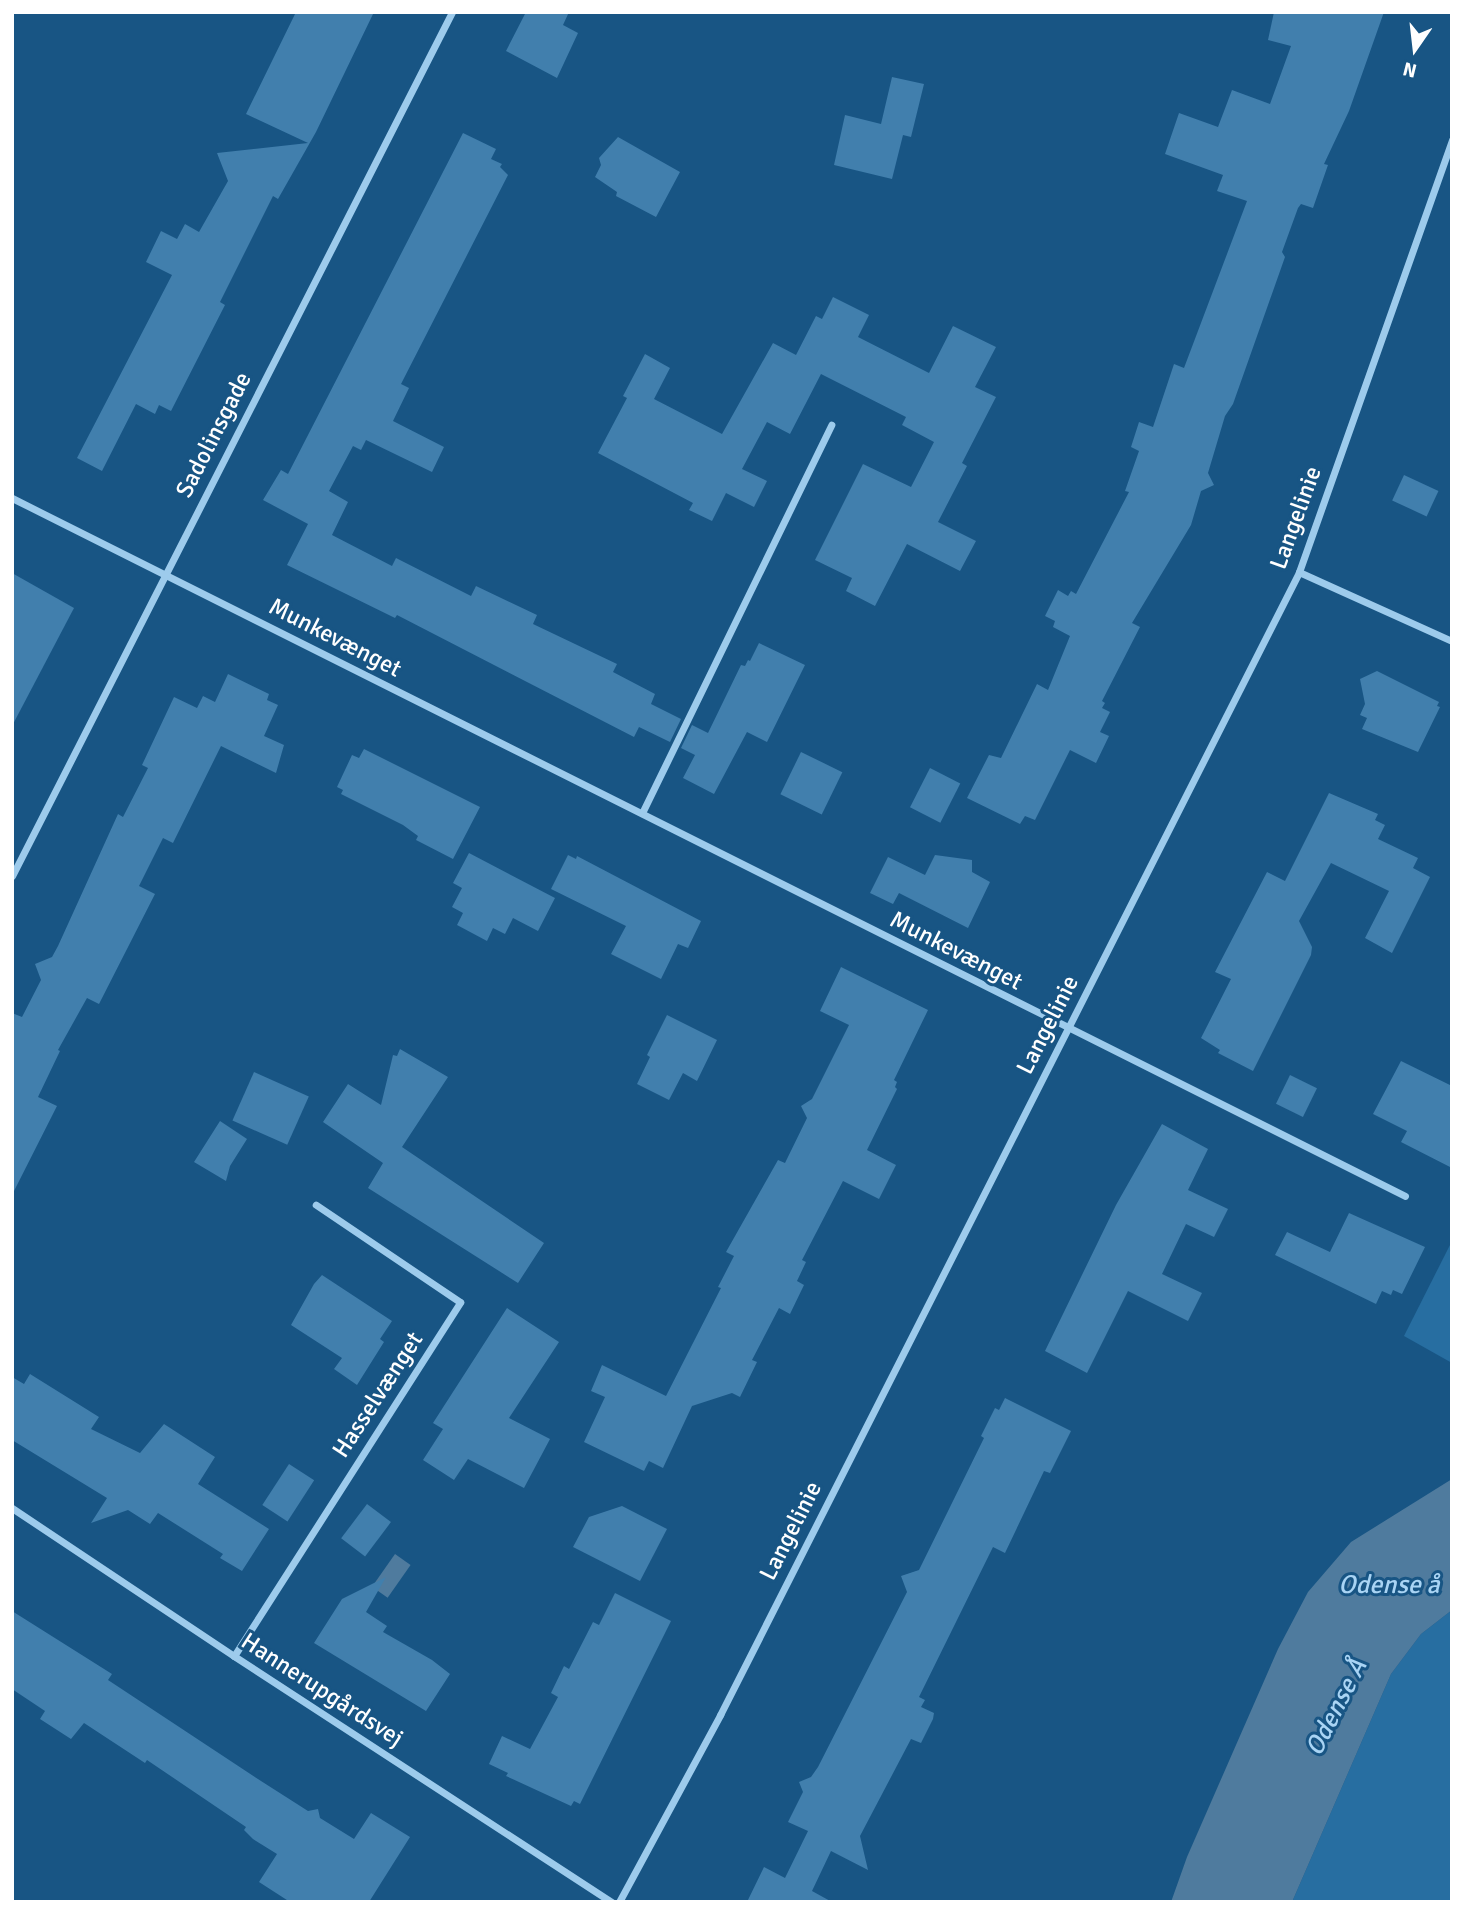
<!DOCTYPE html>
<html>
<head>
<meta charset="utf-8">
<style>
	body { margin:0 }
	#map { position:relative; width:1464px; height:1914px; overflow:hidden; background:#185584; font-family:Signika,sans-serif }
	div>[style] { position:absolute }
	[style*='--x'] { left:calc(var(--x)*1px); top:calc(var(--y)*1px); width:calc(var(--w)*1px); rotate:calc(var(--a)*1deg) }
	.green>* { inset:0; background:#276ea1 }
	.water>* { inset:0; background:#4f7b9e; transform-origin:0 0 }
	.building>* { inset:0; background:#417fad; transform-origin:0 0 }
	.minor>* { height:7px; margin:-3.5px; padding:0 3.5px; transform-origin:3.5px; border-radius:3.5px; background:#9dcbec }
	span { translate:-50% -50%; white-space:nowrap; text-align:center; line-height:1.15; -webkit-text-stroke:6px #185584; paint-order:stroke }
	.street-label { font-size:24px; color:#fff }
	.water-label { font-size:26px; color:#a9d4f4; font-style:italic }
	.frame { position:absolute; inset:0; border:14px solid #fff; pointer-events:none }
	.north { position:absolute; left:1380px; top:14px; width:70px; height:70px; -webkit-text-stroke:5px #185584; paint-order:stroke; rotate:194deg; font-size:19px; font-weight:700; line-height:28px; text-align:center; color:#fff }
	.north::after { content:''; display:block; margin:auto; width:24px; height:32px; background:#fff; clip-path:polygon(50% 0,100% 100%,50% 72%,0 100%) }
</style>
</head>
<body>
<div id="map">
	<div class="green">
		<div style="clip-path:polygon(1452px 1241px,1452px 1363px,1404px 1336px)"></div>
		<div style="clip-path:polygon(1452px 1610px,1452px 1902px,1292px 1902px,1391px 1674px,1421px 1634px)"></div>
	</div>
	<div class="water">
		<div style="clip-path:polygon(1452px 1479px,1452px 1610px,1421px 1634px,1391px 1674px,1292px 1902px,1171px 1902px,1187px 1857px,1278px 1649px,1308px 1592px,1351px 1542px)"></div>
		<div style="left:395px;top:1554px;width:19px;height:40px;rotate:35deg"></div>
	</div>
	<div class="building">
		<div style="clip-path:polygon(296px 12px,374px 12px,316px 132px,278px 199px,273px 196px,220px 302px,225px 305px,171px 411px,159px 405px,155px 414px,136px 404px,102px 471px,77px 458px,172px 275px,146px 262px,161px 231px,177px 239px,185px 224px,199px 232px,228px 181px,217px 153px,308px 143px,246px 114px)"></div>
		<div style="clip-path:polygon(526px 12px,569px 12px,563px 25px,578px 33px,557px 78px,506px 51px)"></div>
		<div style="clip-path:polygon(1274px 12px,1384px 12px,1349px 111px,1324px 164px,1328px 165px,1313px 208px,1301px 204px,1298px 208px,1282px 252px,1285px 257px,1233px 404px,1225px 416px,1208px 473px,1214px 485px,1201px 491px,1191px 525px,1132px 623px,1140px 627px,1102px 701px,1105px 703px,1102px 708px,1110px 712px,1100px 732px,1109px 736px,1096px 763px,1070px 750px,1035px 820px,1025px 816px,1020px 824px,967px 798px,989px 755px,1001px 758px,1037px 684px,1048px 690px,1070px 636px,1053px 627px,1055px 621px,1045px 616px,1058px 590px,1068px 596px,1071px 591px,1076px 594px,1129px 492px,1125px 491px,1139px 451px,1131px 447px,1139px 422px,1153px 427px,1174px 364px,1184px 368px,1247px 201px,1217px 191px,1223px 175px,1165px 154px,1179px 113px,1218px 127px,1232px 90px,1270px 104px,1291px 46px,1268px 40px)"></div>
		<div style="clip-path:polygon(892px 77px,924px 84px,911px 137px,903px 135px,892px 179px,834px 165px,845px 115px,881px 124px)"></div>
		<div style="clip-path:polygon(463px 133px,496px 149px,491px 159px,502px 164px,500px 167px,508px 175px,401px 384px,409px 388px,393px 421px,444px 447px,432px 472px,366px 440px,361px 450px,353px 446px,329px 491px,348px 502px,332px 535px,392px 566px,396px 558px,471px 596px,476px 586px,537px 615px,533px 624px,617px 664px,613px 672px,655px 694px,651px 704px,681px 719px,670px 742px,639px 727px,634px 737px,397px 615px,395px 618px,287px 565px,308px 524px,263px 500px,281px 470px,288px 474px)"></div>
		<div style="clip-path:polygon(618px 137px,680px 172px,656px 217px,616px 196px,617px 192px,595px 177px,601px 165px,599px 158px)"></div>
		<div style="clip-path:polygon(833px 297px,869px 315px,858px 337px,929px 373px,953px 326px,996px 347px,975px 387px,996px 397px,962px 463px,967px 466px,938px 522px,976px 541px,960px 571px,907px 544px,875px 606px,846px 591px,852px 578px,815px 560px,863px 464px,911px 487px,934px 442px,902px 425px,906px 417px,821px 374px,790px 434px,767px 422px,742px 469px,767px 481px,754px 507px,726px 493px,712px 521px,689px 510px,693px 503px,598px 453px,627px 398px,623px 396px,645px 354px,670px 368px,654px 399px,722px 434px,773px 343px,796px 355px,816px 316px,822px 319px)"></div>
		<div style="left:1404px;top:475px;width:38px;height:28px;rotate:25deg"></div>
		<div style="clip-path:polygon(12px 573px,74px 608px,12px 726px)"></div>
		<div style="clip-path:polygon(759px 643px,805px 665px,767px 742px,747px 732px,714px 794px,683px 778px,695px 755px,681px 748px,692px 725px,708px 733px,741px 665px,745px 666px,748px 660px,750px 661px)"></div>
		<div style="clip-path:polygon(1377px 671px,1439px 702px,1437px 706px,1440px 707px,1418px 752px,1362px 729px,1367px 718px,1360px 715px,1365px 704px,1360px 679px)"></div>
		<div style="clip-path:polygon(228px 674px,269px 694px,267px 700px,278px 705px,264px 736px,284px 745px,276px 773px,221px 746px,173px 843px,163px 838px,139px 886px,155px 894px,99px 1004px,87px 998px,58px 1050px,60px 1051px,38px 1097px,57px 1106px,12px 1195px,12px 1013px,22px 1017px,41px 980px,35px 964px,52px 957px,58px 946px,118px 814px,123px 817px,148px 768px,142px 765px,174px 697px,197px 708px,203px 696px,215px 702px)"></div>
		<div style="clip-path:polygon(364px 749px,480px 807px,453px 859px,416px 840px,418px 836px,403px 825px,341px 794px,343px 790px,337px 787px,352px 755px,359px 758px)"></div>
		<div style="left:801px;top:752px;width:46px;height:47px;rotate:26deg"></div>
		<div style="left:930px;top:768px;width:34px;height:44px;rotate:27deg"></div>
		<div style="clip-path:polygon(1329px 793px,1378px 814px,1375px 820px,1385px 825px,1378px 839px,1418px 858px,1413px 868px,1430px 877px,1392px 953px,1365px 938px,1389px 891px,1331px 863px,1299px 921px,1312px 947px,1311px 955px,1253px 1071px,1218px 1053px,1220px 1050px,1201px 1038px,1231px 979px,1215px 972px,1267px 872px,1285px 881px)"></div>
		<div style="clip-path:polygon(469px 853px,555px 898px,538px 931px,513px 918px,505px 934px,493px 928px,487px 941px,457px 925px,463px 913px,452px 907px,462px 888px,453px 883px)"></div>
		<div style="clip-path:polygon(568px 855px,576px 859px,577px 856px,701px 921px,688px 948px,678px 944px,661px 979px,611px 954px,626px 926px,551px 889px)"></div>
		<div style="clip-path:polygon(935px 855px,972px 860px,972px 872px,990px 882px,968px 928px,899px 893px,893px 904px,870px 893px,888px 857px,925px 875px)"></div>
		<div style="clip-path:polygon(841px 967px,928px 1010px,894px 1080px,897px 1082px,895px 1087px,897px 1089px,867px 1150px,896px 1165px,879px 1199px,843px 1181px,802px 1260px,806px 1262px,797px 1281px,804px 1285px,790px 1314px,779px 1308px,752px 1360px,757px 1362px,740px 1397px,732px 1393px,692px 1406px,663px 1468px,649px 1461px,644px 1471px,584px 1442px,605px 1397px,591px 1391px,602px 1365px,666px 1396px,721px 1288px,718px 1287px,734px 1256px,726px 1252px,778px 1160px,785px 1163px,807px 1118px,801px 1106px,812px 1099px,849px 1025px,820px 1011px)"></div>
		<div style="clip-path:polygon(667px 1015px,717px 1040px,697px 1081px,683px 1073px,669px 1100px,637px 1084px,650px 1057px,647px 1055px)"></div>
		<div style="clip-path:polygon(400px 1049px,448px 1077px,402px 1147px,544px 1243px,518px 1283px,368px 1188px,383px 1163px,323px 1122px,348px 1084px,381px 1105px,393px 1055px,397px 1056px)"></div>
		<div style="clip-path:polygon(1401px 1061px,1452px 1086px,1452px 1168px,1401px 1142px,1407px 1131px,1373px 1114px)"></div>
		<div style="left:254px;top:1072px;width:60px;height:53px;rotate:24deg"></div>
		<div style="left:1290px;top:1075px;width:30px;height:32px;rotate:26deg"></div>
		<div style="clip-path:polygon(220px 1121px,247px 1139px,230px 1166px,226px 1181px,194px 1162px)"></div>
		<div style="clip-path:polygon(1162px 1124px,1208px 1149px,1188px 1190px,1228px 1209px,1214px 1237px,1186px 1224px,1162px 1274px,1202px 1293px,1188px 1321px,1128px 1291px,1087px 1373px,1045px 1351px,1116px 1205px)"></div>
		<div style="clip-path:polygon(1349px 1213px,1425px 1247px,1402px 1294px,1393px 1290px,1391px 1295px,1382px 1291px,1376px 1304px,1275px 1255px,1287px 1232px,1330px 1252px)"></div>
		<div style="clip-path:polygon(322px 1275px,392px 1321px,380px 1339px,384px 1342px,357px 1385px,334px 1369px,342px 1358px,291px 1325px,314px 1284px)"></div>
		<div style="clip-path:polygon(507px 1308px,559px 1342px,509px 1418px,550px 1439px,524px 1488px,468px 1459px,454px 1480px,423px 1460px,443px 1429px,433px 1423px)"></div>
		<div style="clip-path:polygon(30px 1374px,99px 1417px,91px 1429px,140px 1453px,164px 1424px,215px 1457px,198px 1484px,269px 1529px,242px 1571px,220px 1558px,223px 1554px,158px 1513px,150px 1524px,128px 1510px,91px 1523px,107px 1498px,12px 1440px,12px 1377px,24px 1384px)"></div>
		<div style="clip-path:polygon(1005px 1398px,1071px 1431px,1050px 1473px,1044px 1471px,1005px 1553px,993px 1547px,919px 1697px,925px 1700px,921px 1707px,934px 1713px,933px 1719px,921px 1743px,911px 1739px,860px 1836px,868px 1870px,831px 1851px,812px 1891px,832px 1902px,747px 1902px,764px 1867px,785px 1878px,808px 1831px,788px 1822px,803px 1792px,799px 1782px,811px 1777px,818px 1767px,907px 1592px,901px 1576px,919px 1570px,984px 1438px,981px 1436px,995px 1408px,999px 1410px)"></div>
		<div style="left:289px;top:1464px;width:30px;height:49px;rotate:33deg"></div>
		<div style="left:367px;top:1504px;width:30px;height:43px;rotate:37deg"></div>
		<div style="clip-path:polygon(622px 1506px,667px 1529px,640px 1581px,573px 1547px,589px 1517px)"></div>
		<div style="clip-path:polygon(386px 1577px,366px 1612px,387px 1626px,383px 1632px,432px 1660px,450px 1674px,426px 1711px,314px 1643px,342px 1599px)"></div>
		<div style="clip-path:polygon(615px 1593px,671px 1621px,580px 1804px,574px 1801px,571px 1806px,506px 1776px,508px 1773px,489px 1764px,502px 1736px,530px 1749px,558px 1697px,551px 1693px,564px 1666px,569px 1669px,593px 1622px,599px 1625px)"></div>
		<div style="clip-path:polygon(12px 1611px,112px 1674px,108px 1680px,261px 1781px,308px 1811px,318px 1809px,320px 1818px,354px 1839px,371px 1813px,410px 1837px,369px 1902px,290px 1902px,259px 1882px,277px 1854px,253px 1839px,244px 1830px,246px 1827px,147px 1760px,145px 1763px,84px 1723px,71px 1739px,40px 1719px,45px 1711px,12px 1689px)"></div>
	</div>
	<div class="minor">
		<div style="--x:12;--y:498;--w:1558;--a:26.61"></div>
		<div style="--x:1299;--y:572;--w:168;--a:24.3"></div>
		<div style="--x:642;--y:813;--w:432;--a:-64"></div>
		<div style="--x:12;--y:876;--w:970;--a:-63.01"></div>
		<div style="--x:12;--y:1508;--w:267;--a:33.7"></div>
		<div style="--x:234;--y:1656;--w:451;--a:33.1"></div>
		<div style="--x:234;--y:1656;--w:420;--a:-57.4"></div>
		<div style="--x:460;--y:1302;--w:174;--a:-146"></div>
		<div style="--x:619;--y:1902;--w:213;--a:-61.6"></div>
		<div style="--x:720;--y:1715;--w:1281;--a:-63.13"></div>
		<div style="--x:1299;--y:572;--w:459;--a:-70.5"></div>
	</div>
	<div class="street-label">
		<span style="left:214px;top:435px;rotate:-63deg">Sadolinsgade</span>
		<span style="left:1296px;top:518px;rotate:-70deg">Langelinie</span>
		<span style="left:335px;top:638px;rotate:27deg">Munkevænget</span>
		<span style="left:956px;top:951px;rotate:27deg">Munkevænget</span>
		<span style="left:1048px;top:1025px;rotate:-63deg">Langelinie</span>
		<span style="left:378px;top:1395px;rotate:-57deg">Hasselvænget</span>
		<span style="left:791px;top:1531px;rotate:-63deg">Langelinie</span>
		<span style="left:322px;top:1690px;rotate:33deg">Hannerupgårdsvej</span>
	</div>
	<div class="water-label">
		<span style="left:1389px;top:1586px">Odense å</span>
		<span style="left:1337px;top:1708px;rotate:-63deg">Odense Å</span>
	</div>
	<div class="frame"></div>
	<div class="north">N</div>
</div>
</body>
</html>
